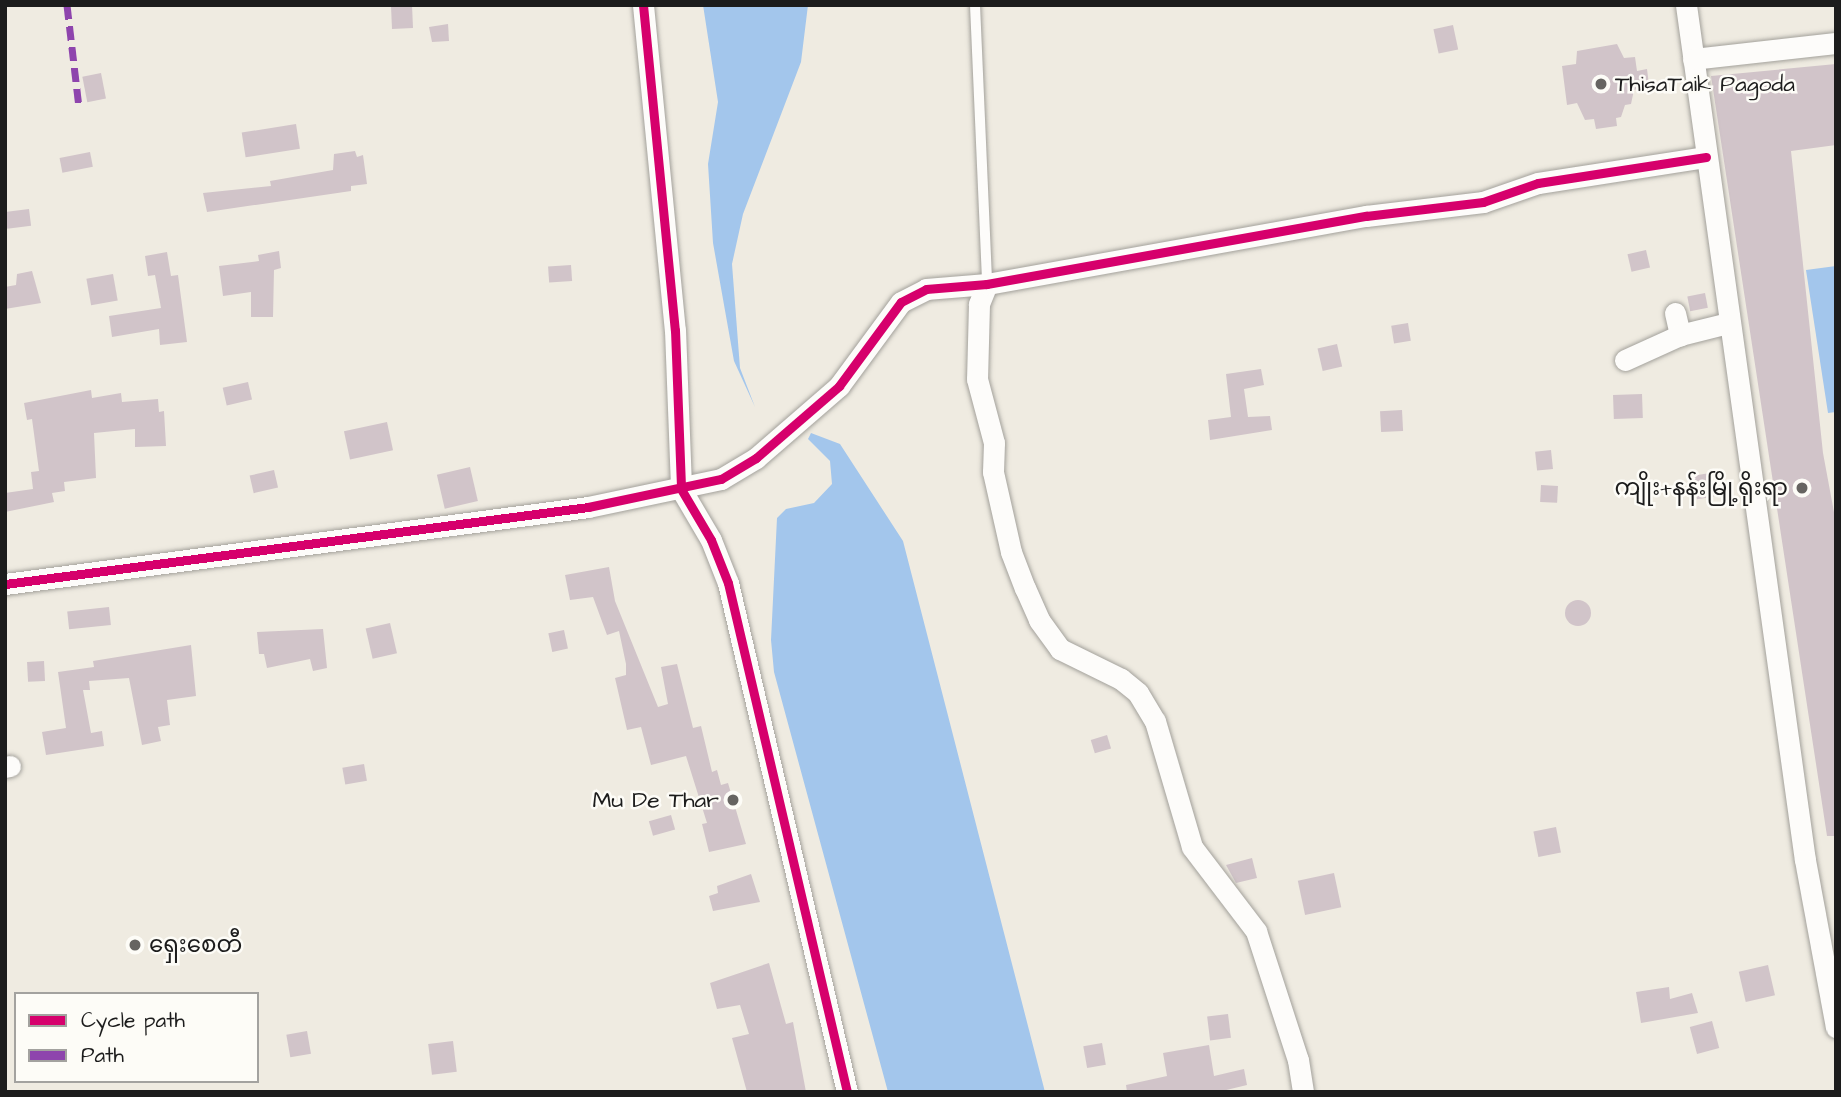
<!DOCTYPE html>
<html>
<head>
<meta charset="utf-8">
<style>
	body { margin:0 }
	#map { position:relative; width:1841px; height:1097px; overflow:hidden; background:#efebe1; font-family:"Architects Daughter","Noto Sans Myanmar",sans-serif }
	div>[style] { position:absolute }
	[style*='--x'] { left:calc(var(--x)*1px); top:calc(var(--y)*1px); width:calc(var(--w)*1px); rotate:calc(var(--a)*1deg) }
	.water>* { inset:0; background:#a3c6ec }
	.building>* { inset:0; background:#d1c4c9; transform-origin:0 0 }
	.round { border-radius:50% }
	.roads { filter:drop-shadow(0 0 2px #a3a19b) drop-shadow(0 0 2px #a3a19b) }
	.lane>* { height:10px; margin:-5px; padding:0 5px; transform-origin:5px; border-radius:5px; background:#fdfcfa }
	.street>* { height:21px; margin:-10.5px; padding:0 10.5px; transform-origin:10.5px; border-radius:10.5px; background:#fdfcfa }
	.quiet>* { height:7px; margin-top:-3.5px; transform-origin:0; background:repeating-linear-gradient(90deg,#8e44ad 0 14px,transparent 0 21px) }
	.cycleway>* { height:9px; margin:-4.5px; padding:0 4.5px; transform-origin:4.5px; border-radius:4.5px; background:#d6006c }
	.dots>* { width:19px; height:19px; translate:-50% -50%; box-sizing:border-box; border:4px solid #fdfcf7; border-radius:50% }
	span { translate:-50% -50%; white-space:nowrap; text-align:center; line-height:1.15; -webkit-text-stroke:5px #fdfcf7; paint-order:stroke }
	.poi-label { font-size:23px; color:#1c1c1c }
	.left { translate:0 -50%; text-align:left }
	.right { translate:-100% -50%; text-align:right }
	.frame { position:absolute; inset:0; border:7px solid #1c1c1c; pointer-events:none }
	.legend { position:absolute; left:14px; top:992px; width:245px; height:91px; box-sizing:border-box; background:#fdfcf7; border:2px solid #a3a29f; margin:0; padding:9px 12px; list-style:none; font-size:21px; color:#1c1c1c }
	.legend li { display:flex; align-items:center; gap:14px; height:35px }
	.legend b { width:35px; border:2px solid #a3a29f }
</style>
</head>
<body>
<div id="map">
	<div class="water">
		<div style="clip-path:polygon(703px 5px,808px 5px,801px 62px,743px 214px,732px 264px,740px 368px,755px 407px,734px 361px,713px 243px,708px 164px,718px 102px)"></div>
		<div style="clip-path:polygon(1836px 266px,1836px 412px,1828px 413px,1806px 270px)"></div>
		<div style="clip-path:polygon(811px 433px,840px 444px,903px 541px,1045px 1092px,888px 1092px,774px 672px,771px 640px,777px 518px,786px 509px,814px 503px,832px 484px,830px 461px,808px 439px)"></div>
	</div>
	<div class="building">
		<div style="clip-path:polygon(399px 5px,412px 5px,413px 28px,392px 29px,391px 6px)"></div>
		<div style="clip-path:polygon(448px 24px,449px 41px,432px 42px,429px 27px)"></div>
		<div style="left:1453px;top:25px;width:25px;height:20px;rotate:78deg"></div>
		<div style="clip-path:polygon(1617px 44px,1624px 58px,1635px 57px,1637px 71px,1647px 69px,1649px 85px,1634px 90px,1631px 104px,1625px 105px,1621px 117px,1616px 118px,1617px 126px,1596px 129px,1594px 119px,1585px 120px,1577px 103px,1567px 105px,1562px 66px,1576px 64px,1577px 51px)"></div>
		<div style="clip-path:polygon(1836px 64px,1836px 145px,1791px 151px,1823px 453px,1836px 523px,1836px 836px,1827px 836px,1711px 76px)"></div>
		<div style="left:101px;top:73px;width:26px;height:19px;rotate:79deg"></div>
		<div style="left:296px;top:124px;width:25px;height:55px;rotate:81deg"></div>
		<div style="clip-path:polygon(355px 151px,357px 157px,363px 155px,367px 184px,351px 186px,351px 191px,207px 212px,203px 193px,271px 186px,270px 181px,333px 170px,334px 154px)"></div>
		<div style="left:90px;top:152px;width:15px;height:31px;rotate:79deg"></div>
		<div style="left:29px;top:209px;width:17px;height:24px;rotate:83deg"></div>
		<div style="left:1646px;top:250px;width:18px;height:19px;rotate:77deg"></div>
		<div style="clip-path:polygon(279px 251px,281px 268px,274px 270px,273px 317px,251px 317px,251px 292px,223px 296px,219px 266px,259px 261px,258px 255px)"></div>
		<div style="clip-path:polygon(167px 252px,171px 276px,178px 275px,187px 342px,160px 345px,159px 329px,112px 337px,109px 316px,161px 308px,155px 275px,148px 276px,145px 256px)"></div>
		<div style="left:571px;top:265px;width:16px;height:23px;rotate:86deg"></div>
		<div style="clip-path:polygon(32px 271px,41px 303px,5px 309px,5px 287px,16px 285px,17px 274px)"></div>
		<div style="left:113px;top:274px;width:27px;height:27px;rotate:80deg"></div>
		<div style="left:1705px;top:293px;width:15px;height:18px;rotate:79deg"></div>
		<div style="left:1408px;top:323px;width:18px;height:17px;rotate:81deg"></div>
		<div style="left:1337px;top:344px;width:23px;height:20px;rotate:77deg"></div>
		<div style="clip-path:polygon(1261px 369px,1264px 385px,1244px 389px,1248px 417px,1270px 416px,1272px 430px,1210px 440px,1208px 420px,1231px 417px,1226px 374px)"></div>
		<div style="left:248px;top:382px;width:18px;height:26px;rotate:77deg"></div>
		<div style="clip-path:polygon(91px 390px,92px 398px,121px 393px,122px 402px,158px 399px,159px 412px,164px 411px,166px 446px,135px 447px,135px 429px,94px 433px,96px 478px,64px 482px,65px 491px,52px 493px,54px 502px,5px 512px,5px 493px,33px 489px,31px 472px,39px 471px,32px 419px,27px 420px,24px 403px)"></div>
		<div style="left:1642px;top:394px;width:24px;height:29px;rotate:88deg"></div>
		<div style="left:1402px;top:410px;width:21px;height:22px;rotate:87deg"></div>
		<div style="left:387px;top:422px;width:29px;height:44px;rotate:78deg"></div>
		<div style="left:1551px;top:450px;width:19px;height:16px;rotate:84deg"></div>
		<div style="left:470px;top:467px;width:35px;height:34px;rotate:77deg"></div>
		<div style="left:274px;top:470px;width:18px;height:25px;rotate:77deg"></div>
		<div style="left:1710px;top:473px;width:24px;height:17px;rotate:81deg"></div>
		<div style="left:1541px;top:485px;width:17px;height:17px;rotate:3deg"></div>
		<div style="clip-path:polygon(609px 567px,615px 601px,658px 707px,668px 704px,661px 667px,677px 664px,693px 728px,701px 726px,712px 772px,717px 770px,721px 785px,728px 783px,746px 844px,709px 852px,702px 824px,707px 823px,686px 756px,651px 765px,641px 727px,627px 730px,615px 678px,626px 675px,626px 664px,619px 631px,607px 635px,593px 597px,570px 600px,565px 575px)"></div>
		<div class="round" style="left:1565px;top:600px;width:26px;height:26px"></div>
		<div style="left:109px;top:607px;width:18px;height:42px;rotate:84deg"></div>
		<div style="left:390px;top:623px;width:31px;height:25px;rotate:77deg"></div>
		<div style="clip-path:polygon(323px 629px,327px 668px,313px 671px,310px 659px,267px 668px,264px 654px,259px 654px,257px 632px)"></div>
		<div style="left:564px;top:630px;width:19px;height:16px;rotate:78deg"></div>
		<div style="clip-path:polygon(191px 645px,196px 696px,167px 700px,170px 725px,158px 727px,161px 741px,142px 745px,129px 678px,89px 681px,90px 690px,83px 690px,91px 733px,102px 731px,104px 746px,46px 755px,42px 732px,66px 728px,58px 672px,94px 667px,93px 661px)"></div>
		<div style="left:44px;top:661px;width:20px;height:17px;rotate:87deg"></div>
		<div style="left:1107px;top:735px;width:14px;height:17px;rotate:73deg"></div>
		<div style="left:364px;top:764px;width:17px;height:22px;rotate:80deg"></div>
		<div style="left:671px;top:815px;width:15px;height:23px;rotate:74deg"></div>
		<div style="left:1556px;top:827px;width:26px;height:23px;rotate:79deg"></div>
		<div style="clip-path:polygon(1252px 858px,1257px 878px,1236px 883px,1226px 865px)"></div>
		<div style="left:1334px;top:873px;width:35px;height:37px;rotate:78deg"></div>
		<div style="clip-path:polygon(751px 874px,760px 902px,713px 911px,709px 896px,718px 893px,717px 886px)"></div>
		<div style="clip-path:polygon(769px 963px,786px 1024px,793px 1022px,806px 1092px,747px 1092px,732px 1038px,749px 1034px,740px 1005px,717px 1009px,710px 983px)"></div>
		<div style="left:1768px;top:965px;width:31px;height:30px;rotate:77deg"></div>
		<div style="clip-path:polygon(1669px 987px,1670px 999px,1692px 993px,1698px 1013px,1641px 1023px,1636px 992px)"></div>
		<div style="left:1228px;top:1014px;width:24px;height:21px;rotate:83deg"></div>
		<div style="left:1712px;top:1021px;width:28px;height:23px;rotate:75deg"></div>
		<div style="left:307px;top:1031px;width:23px;height:21px;rotate:80deg"></div>
		<div style="left:453px;top:1041px;width:31px;height:25px;rotate:83deg"></div>
		<div style="left:1102px;top:1043px;width:22px;height:19px;rotate:80deg"></div>
		<div style="clip-path:polygon(1209px 1045px,1214px 1076px,1244px 1069px,1247px 1085px,1218px 1092px,1127px 1092px,1126px 1085px,1167px 1076px,1163px 1053px)"></div>
	</div>
	<div class="roads">
		<div class="lane">
			<div style="--x:975;--y:5;--w:279;--a:87.5"></div>
		</div>
		<div class="street">
			<div style="--x:643;--y:5;--w:327;--a:84.4"></div>
			<div style="--x:675;--y:330;--w:159;--a:87.8"></div>
			<div style="--x:681;--y:489;--w:59;--a:59.5"></div>
			<div style="--x:711;--y:540;--w:46;--a:68.4"></div>
			<div style="--x:728;--y:583;--w:523;--a:76.84"></div>
			<div style="--x:1686;--y:5;--w:863;--a:82.08"></div>
			<div style="--x:1805;--y:860;--w:170;--a:79.5"></div>
			<div style="--x:1693;--y:59;--w:144;--a:-6.4"></div>
			<div style="--x:987;--y:284;--w:22;--a:112"></div>
			<div style="--x:979;--y:304;--w:75;--a:91.5"></div>
			<div style="--x:977;--y:379;--w:66;--a:75.1"></div>
			<div style="--x:994;--y:443;--w:29;--a:92"></div>
			<div style="--x:993;--y:472;--w:82;--a:77.3"></div>
			<div style="--x:1011;--y:552;--w:39;--a:69"></div>
			<div style="--x:1025;--y:588;--w:35;--a:66"></div>
			<div style="--x:1039;--y:620;--w:36;--a:54"></div>
			<div style="--x:1060;--y:649;--w:68;--a:26.2"></div>
			<div style="--x:1121;--y:679;--w:22;--a:39"></div>
			<div style="--x:1138;--y:693;--w:33;--a:59"></div>
			<div style="--x:1155;--y:721;--w:131;--a:73.6"></div>
			<div style="--x:1192;--y:847;--w:106;--a:52.7"></div>
			<div style="--x:1256;--y:931;--w:136;--a:72"></div>
			<div style="--x:1298;--y:1060;--w:32;--a:81"></div>
			<div style="--x:1675;--y:313;--w:23;--a:77"></div>
			<div style="--x:1625;--y:360;--w:60;--a:-24.4"></div>
			<div style="--x:1680;--y:335;--w:49;--a:-14"></div>
			<div style="--x:5;--y:584;--w:588;--a:-7.52"></div>
			<div style="--x:588;--y:507;--w:136;--a:-11.9"></div>
			<div style="--x:721;--y:479;--w:41;--a:-31"></div>
			<div style="--x:756;--y:458;--w:110;--a:-40.9"></div>
			<div style="--x:839;--y:386;--w:104;--a:-53.6"></div>
			<div style="--x:901;--y:302;--w:28;--a:-27"></div>
			<div style="--x:926;--y:289;--w:61;--a:-4.7"></div>
			<div style="--x:987;--y:284;--w:385;--a:-10.2"></div>
			<div style="--x:1366;--y:216;--w:118;--a:-6.8"></div>
			<div style="--x:1483;--y:202;--w:58;--a:-19.1"></div>
			<div style="--x:1538;--y:183;--w:170;--a:-8.8"></div>
			<div style="--x:5;--y:767;--w:5;--a:-11"></div>
		</div>
	</div>
	<div class="quiet">
		<div style="--x:67;--y:5;--w:103;--a:83.3"></div>
	</div>
	<div class="cycleway">
		<div style="--x:643;--y:5;--w:327;--a:84.4"></div>
		<div style="--x:675;--y:330;--w:159;--a:87.8"></div>
		<div style="--x:681;--y:489;--w:59;--a:59.5"></div>
		<div style="--x:711;--y:540;--w:46;--a:68.4"></div>
		<div style="--x:728;--y:583;--w:523;--a:76.84"></div>
		<div style="--x:5;--y:584;--w:588;--a:-7.52"></div>
		<div style="--x:588;--y:507;--w:136;--a:-11.9"></div>
		<div style="--x:721;--y:479;--w:41;--a:-31"></div>
		<div style="--x:756;--y:458;--w:110;--a:-40.9"></div>
		<div style="--x:839;--y:386;--w:104;--a:-53.6"></div>
		<div style="--x:901;--y:302;--w:28;--a:-27"></div>
		<div style="--x:926;--y:289;--w:61;--a:-4.7"></div>
		<div style="--x:987;--y:284;--w:385;--a:-10.2"></div>
		<div style="--x:1366;--y:216;--w:118;--a:-6.8"></div>
		<div style="--x:1483;--y:202;--w:58;--a:-19.1"></div>
		<div style="--x:1538;--y:183;--w:170;--a:-8.8"></div>
	</div>
	<div class="dots">
		<div style="left:1601px;top:84px;background:#666461"></div>
		<div style="left:1802px;top:488px;background:#666461"></div>
		<div style="left:733px;top:800px;background:#666461"></div>
		<div style="left:135px;top:945px;background:#666461"></div>
	</div>
	<div class="poi-label">
		<span class="left" style="left:1615px;top:84px">ThisaTaik Pagoda</span>
		<span class="right" style="left:1788px;top:488px">ကျိုး+နန်းမြို့ရိုးရာ</span>
		<span class="right" style="left:719px;top:800px">Mu De Thar</span>
		<span class="left" style="left:149px;top:945px">ရှေးစေတီ</span>
	</div>
	<div class="frame"></div>
	<ul class="legend">
	<li><b style="height:9px;background:#d6006c"></b>Cycle path</li>
	<li><b style="height:9px;background:#8e44ad"></b>Path</li>
	</ul>
</div>
</body>
</html>
